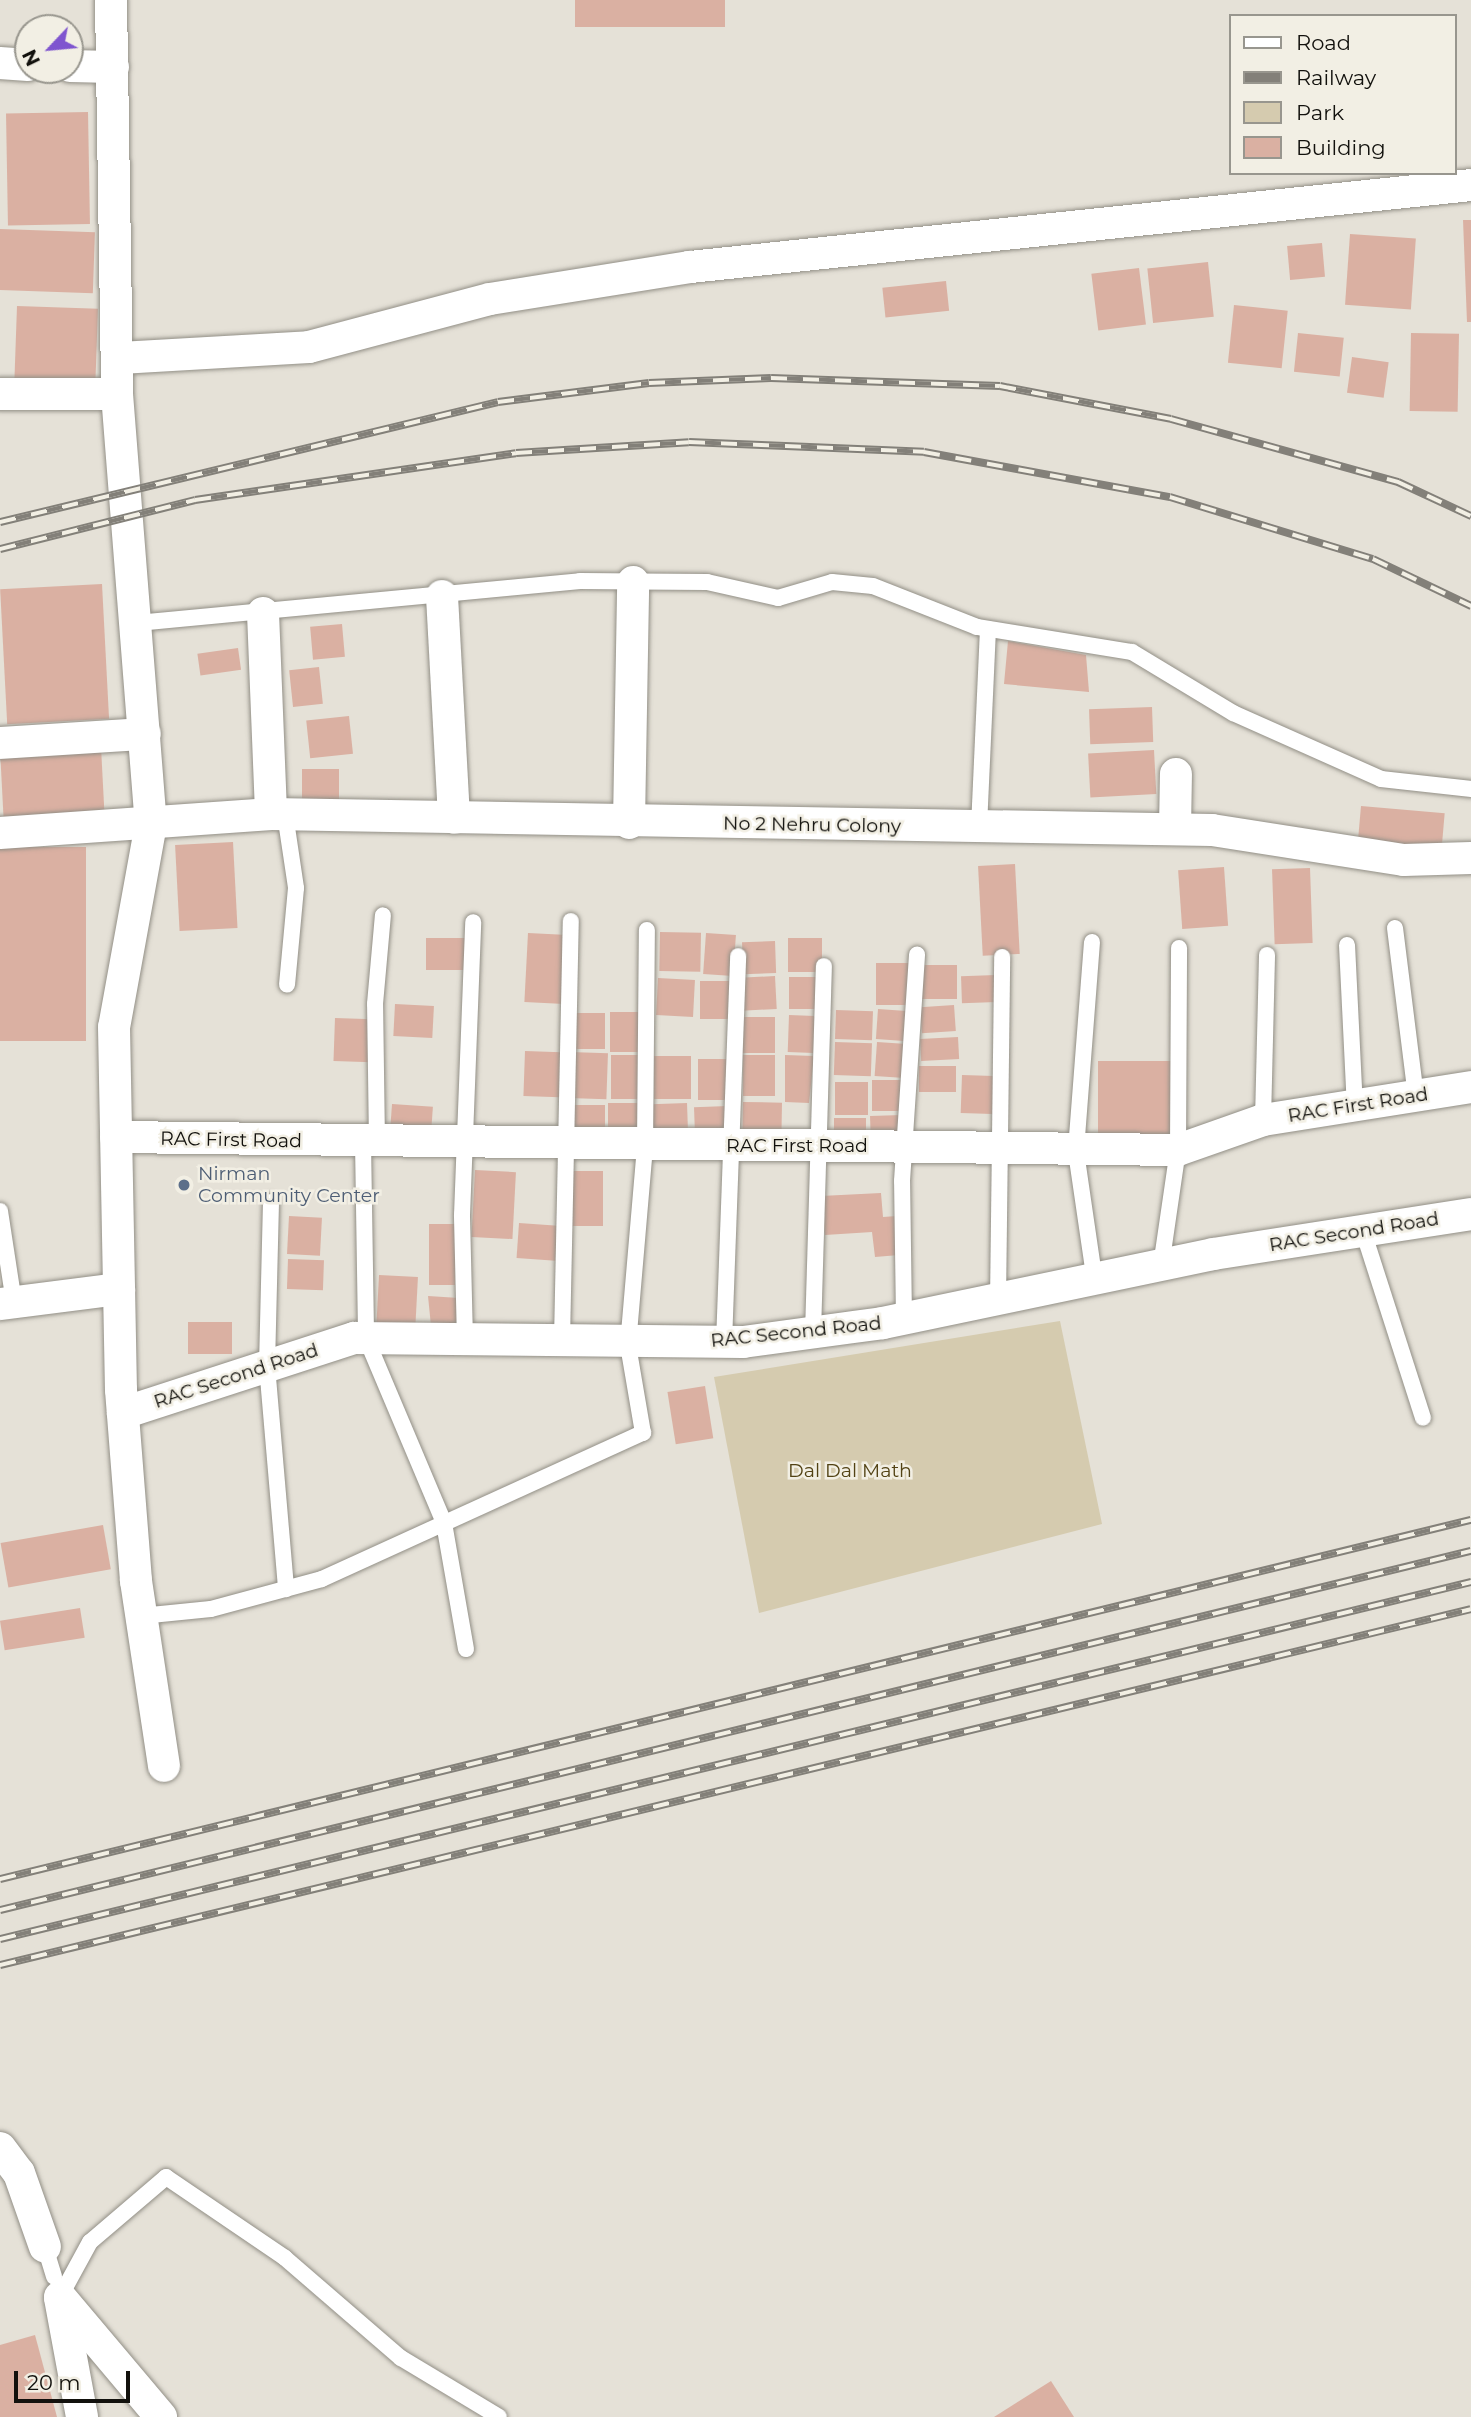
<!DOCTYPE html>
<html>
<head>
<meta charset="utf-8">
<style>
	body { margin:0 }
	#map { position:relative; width:1471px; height:2417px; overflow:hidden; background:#e5e1d7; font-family:Montserrat,sans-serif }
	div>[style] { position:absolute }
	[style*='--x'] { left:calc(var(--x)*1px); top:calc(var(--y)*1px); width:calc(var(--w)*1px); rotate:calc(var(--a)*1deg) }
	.green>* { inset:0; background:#d5cbaf }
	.building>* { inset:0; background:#dab0a2; transform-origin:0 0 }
	.roads { filter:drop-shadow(0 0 2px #928f86) drop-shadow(0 0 2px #928f86) }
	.lane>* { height:16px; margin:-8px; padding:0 8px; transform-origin:8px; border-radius:8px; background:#fff }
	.street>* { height:32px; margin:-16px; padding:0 16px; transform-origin:16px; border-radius:16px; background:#fff }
	.rail>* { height:8px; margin-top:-4px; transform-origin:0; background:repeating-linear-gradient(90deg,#f2efe4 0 16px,#838079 0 32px); box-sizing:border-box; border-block:2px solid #838079 }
	.dots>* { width:19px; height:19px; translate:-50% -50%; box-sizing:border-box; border:4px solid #f2efe4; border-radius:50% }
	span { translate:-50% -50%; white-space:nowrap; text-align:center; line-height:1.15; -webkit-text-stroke:5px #f2efe4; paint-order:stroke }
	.street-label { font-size:19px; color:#12110d }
	.service-label { font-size:19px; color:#4e5e75 }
	.left { translate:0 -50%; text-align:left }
	.park-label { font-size:19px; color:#524214 }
	.legend { position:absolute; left:1229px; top:14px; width:228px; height:161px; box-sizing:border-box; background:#f2efe4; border:2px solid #98968e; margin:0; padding:9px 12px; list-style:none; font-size:21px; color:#12110d }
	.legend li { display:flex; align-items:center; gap:14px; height:35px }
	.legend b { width:35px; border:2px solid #98968e }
	.north { position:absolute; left:14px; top:14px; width:70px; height:70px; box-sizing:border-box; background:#f2efe4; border:2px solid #98968e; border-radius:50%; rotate:244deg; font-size:19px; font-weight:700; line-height:28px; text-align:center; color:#12110d }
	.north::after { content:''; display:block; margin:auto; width:24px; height:32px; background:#7f55cf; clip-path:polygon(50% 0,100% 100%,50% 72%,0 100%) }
	.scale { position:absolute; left:14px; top:2371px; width:116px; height:32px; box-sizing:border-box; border:4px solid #12110d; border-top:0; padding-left:9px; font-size:21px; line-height:24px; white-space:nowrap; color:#12110d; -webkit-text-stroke:5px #f2efe4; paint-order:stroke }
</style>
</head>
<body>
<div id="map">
	<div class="green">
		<div style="clip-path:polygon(1060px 1321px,1102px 1524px,759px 1613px,714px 1377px)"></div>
	</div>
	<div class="building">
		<div style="left:575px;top:0;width:150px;height:27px"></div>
		<div style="left:88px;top:112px;width:112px;height:82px;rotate:89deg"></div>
		<div style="clip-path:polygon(1463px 220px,1471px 220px,1471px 322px,1467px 322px)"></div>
		<div style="left:0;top:229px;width:95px;height:61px;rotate:2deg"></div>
		<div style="left:1350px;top:234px;width:66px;height:71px;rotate:4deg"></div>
		<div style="left:1322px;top:243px;width:34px;height:35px;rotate:85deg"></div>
		<div style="left:1208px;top:262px;width:55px;height:61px;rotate:84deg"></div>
		<div style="left:1139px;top:268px;width:57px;height:48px;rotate:83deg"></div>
		<div style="left:946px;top:281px;width:30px;height:64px;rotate:84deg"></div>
		<div style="left:1234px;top:305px;width:54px;height:58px;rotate:6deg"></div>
		<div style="left:17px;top:306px;width:81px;height:78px;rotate:2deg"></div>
		<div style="left:1298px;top:333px;width:46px;height:39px;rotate:6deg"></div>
		<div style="left:1411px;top:333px;width:48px;height:78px;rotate:1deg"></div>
		<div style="left:1352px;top:357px;width:37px;height:36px;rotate:8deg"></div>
		<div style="left:102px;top:584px;width:135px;height:102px;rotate:87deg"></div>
		<div style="left:342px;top:624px;width:33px;height:32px;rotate:85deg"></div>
		<div style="clip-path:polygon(1008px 641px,1086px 655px,1089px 692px,1004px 684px)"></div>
		<div style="left:238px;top:648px;width:22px;height:41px;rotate:82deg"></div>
		<div style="left:319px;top:667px;width:37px;height:30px;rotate:84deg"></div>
		<div style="left:1152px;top:707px;width:35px;height:63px;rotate:88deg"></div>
		<div style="left:349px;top:716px;width:38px;height:43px;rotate:84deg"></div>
		<div style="left:101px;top:747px;width:65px;height:101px;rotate:87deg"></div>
		<div style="left:1154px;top:750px;width:44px;height:66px;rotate:87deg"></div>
		<div style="left:302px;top:769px;width:37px;height:41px"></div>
		<div style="left:1361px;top:806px;width:84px;height:43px;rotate:5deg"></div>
		<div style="left:233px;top:842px;width:86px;height:58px;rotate:87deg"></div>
		<div style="left:0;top:847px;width:86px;height:194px"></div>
		<div style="left:1015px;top:864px;width:90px;height:37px;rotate:87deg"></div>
		<div style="left:1224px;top:867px;width:59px;height:46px;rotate:86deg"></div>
		<div style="left:1310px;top:868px;width:75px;height:38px;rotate:88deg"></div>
		<div style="left:660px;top:932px;width:41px;height:39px;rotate:1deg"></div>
		<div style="left:528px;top:933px;width:40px;height:69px;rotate:3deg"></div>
		<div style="left:706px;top:933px;width:30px;height:41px;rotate:4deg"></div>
		<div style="left:426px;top:938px;width:40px;height:32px"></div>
		<div style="left:788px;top:938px;width:34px;height:34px"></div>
		<div style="left:775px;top:941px;width:32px;height:33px;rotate:88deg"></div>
		<div style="left:876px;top:963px;width:33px;height:42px"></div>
		<div style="left:922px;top:965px;width:35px;height:34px"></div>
		<div style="left:996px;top:975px;width:27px;height:35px;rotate:88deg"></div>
		<div style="left:775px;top:976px;width:33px;height:35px;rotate:87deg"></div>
		<div style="left:789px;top:977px;width:32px;height:32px"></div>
		<div style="left:658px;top:978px;width:37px;height:37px;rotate:3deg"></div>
		<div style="left:700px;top:981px;width:34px;height:38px"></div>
		<div style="left:395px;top:1004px;width:39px;height:32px;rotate:3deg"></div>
		<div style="left:954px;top:1005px;width:26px;height:34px;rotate:86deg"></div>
		<div style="left:878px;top:1009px;width:32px;height:30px;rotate:4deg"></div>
		<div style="left:836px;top:1010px;width:37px;height:29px;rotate:2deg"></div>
		<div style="left:610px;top:1012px;width:34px;height:40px"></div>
		<div style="left:605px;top:1013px;width:36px;height:35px;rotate:90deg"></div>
		<div style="left:789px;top:1015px;width:26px;height:37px;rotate:2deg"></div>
		<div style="left:740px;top:1017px;width:35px;height:36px"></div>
		<div style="left:335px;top:1018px;width:38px;height:43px;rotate:2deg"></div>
		<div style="left:958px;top:1037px;width:22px;height:38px;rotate:87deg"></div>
		<div style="left:835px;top:1042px;width:37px;height:33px;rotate:2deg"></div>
		<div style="left:877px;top:1042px;width:30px;height:34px;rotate:4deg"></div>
		<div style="left:525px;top:1051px;width:36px;height:45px;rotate:2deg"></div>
		<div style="left:570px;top:1052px;width:38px;height:46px;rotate:2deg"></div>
		<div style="left:643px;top:1055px;width:44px;height:32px;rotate:90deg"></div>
		<div style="left:743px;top:1055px;width:32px;height:41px"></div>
		<div style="clip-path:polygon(785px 1055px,814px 1056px,809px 1103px,785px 1102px)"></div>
		<div style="left:654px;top:1056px;width:37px;height:43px"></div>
		<div style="left:732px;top:1059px;width:41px;height:34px;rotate:90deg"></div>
		<div style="left:1098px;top:1061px;width:76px;height:79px"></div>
		<div style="left:919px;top:1066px;width:37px;height:26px"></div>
		<div style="left:962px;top:1075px;width:32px;height:38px;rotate:2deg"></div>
		<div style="left:872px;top:1080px;width:31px;height:31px"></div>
		<div style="left:868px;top:1082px;width:33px;height:33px;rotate:90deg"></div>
		<div style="left:743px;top:1102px;width:39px;height:39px;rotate:1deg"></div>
		<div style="left:608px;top:1103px;width:33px;height:34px"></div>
		<div style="left:687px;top:1103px;width:36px;height:36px;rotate:88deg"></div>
		<div style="left:392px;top:1104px;width:41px;height:35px;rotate:4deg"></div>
		<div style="left:569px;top:1105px;width:36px;height:29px"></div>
		<div style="left:728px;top:1106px;width:34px;height:34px;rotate:88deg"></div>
		<div style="left:902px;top:1115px;width:28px;height:32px;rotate:88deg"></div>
		<div style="left:866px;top:1118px;width:23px;height:32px;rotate:90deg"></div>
		<div style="left:475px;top:1170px;width:41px;height:67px;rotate:3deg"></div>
		<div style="left:565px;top:1171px;width:38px;height:55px"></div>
		<div style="clip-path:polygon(881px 1193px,883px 1217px,897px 1216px,899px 1255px,875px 1257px,872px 1232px,825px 1235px,821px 1196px)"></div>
		<div style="left:289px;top:1216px;width:33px;height:38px;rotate:3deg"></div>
		<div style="left:519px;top:1223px;width:39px;height:35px;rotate:4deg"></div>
		<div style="left:429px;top:1224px;width:26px;height:61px"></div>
		<div style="left:288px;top:1259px;width:36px;height:30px;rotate:2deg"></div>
		<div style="left:379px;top:1275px;width:39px;height:52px;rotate:3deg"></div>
		<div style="clip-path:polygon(428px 1296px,459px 1298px,456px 1328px,431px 1326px)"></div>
		<div style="left:188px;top:1322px;width:44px;height:32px"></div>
		<div style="left:705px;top:1386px;width:53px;height:38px;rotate:81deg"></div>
		<div style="left:103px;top:1525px;width:45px;height:104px;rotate:80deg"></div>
		<div style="left:80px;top:1608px;width:30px;height:81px;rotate:81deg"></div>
		<div style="clip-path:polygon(35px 2335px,57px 2417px,0 2417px,0 2345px)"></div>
		<div style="clip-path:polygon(1051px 2381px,1074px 2417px,994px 2417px)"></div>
	</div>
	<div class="roads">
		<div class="lane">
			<div style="--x:137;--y:623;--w:445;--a:-5.4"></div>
			<div style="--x:580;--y:581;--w:127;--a:0.5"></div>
			<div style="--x:707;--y:582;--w:73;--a:12.7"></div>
			<div style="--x:778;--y:598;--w:56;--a:-16.5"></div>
			<div style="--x:832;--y:582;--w:41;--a:5.6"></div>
			<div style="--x:873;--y:586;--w:112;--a:21.5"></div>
			<div style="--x:977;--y:627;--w:157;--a:9.2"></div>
			<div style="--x:1132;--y:652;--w:118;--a:31.1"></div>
			<div style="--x:1233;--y:713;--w:162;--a:24"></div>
			<div style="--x:1381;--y:779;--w:91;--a:6.3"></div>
			<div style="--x:285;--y:814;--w:75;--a:81.5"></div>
			<div style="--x:296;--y:888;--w:97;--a:95.3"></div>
			<div style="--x:979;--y:827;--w:198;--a:-87.4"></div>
			<div style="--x:1395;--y:928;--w:169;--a:82.9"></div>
			<div style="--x:1092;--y:942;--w:211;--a:94.4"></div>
			<div style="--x:1076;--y:1152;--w:131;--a:81.7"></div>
			<div style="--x:1347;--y:945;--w:161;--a:87.2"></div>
			<div style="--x:1263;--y:1120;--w:165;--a:-88.6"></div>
			<div style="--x:363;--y:1142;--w:196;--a:89.1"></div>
			<div style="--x:366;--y:1338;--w:201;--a:67.1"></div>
			<div style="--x:444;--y:1523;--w:128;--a:80.1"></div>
			<div style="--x:377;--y:1143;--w:139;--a:-90.8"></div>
			<div style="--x:375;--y:1004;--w:89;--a:-84.9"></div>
			<div style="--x:271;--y:1202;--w:164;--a:91.4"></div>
			<div style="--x:267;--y:1366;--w:224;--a:85.1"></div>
			<div style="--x:0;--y:1211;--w:93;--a:81.3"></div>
			<div style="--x:1363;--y:1231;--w:196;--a:72.2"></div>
			<div style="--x:1161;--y:1266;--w:117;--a:-81.7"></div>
			<div style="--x:1178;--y:1150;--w:202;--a:-89.7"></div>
			<div style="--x:998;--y:1302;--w:345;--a:-89.3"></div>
			<div style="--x:904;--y:1319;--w:138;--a:-90.8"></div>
			<div style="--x:902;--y:1181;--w:227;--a:-86.2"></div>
			<div style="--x:813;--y:1333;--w:367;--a:-88.3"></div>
			<div style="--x:465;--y:1340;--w:125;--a:-91.4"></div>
			<div style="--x:462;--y:1215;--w:293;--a:-87.8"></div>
			<div style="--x:562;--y:1340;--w:419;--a:-88.8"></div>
			<div style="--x:724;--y:1343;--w:387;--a:-87.9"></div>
			<div style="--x:141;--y:1616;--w:70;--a:-5.7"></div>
			<div style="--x:211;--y:1609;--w:115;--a:-15.1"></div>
			<div style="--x:322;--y:1579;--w:353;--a:-24.5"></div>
			<div style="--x:643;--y:1433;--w:89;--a:-99.7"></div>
			<div style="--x:628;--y:1345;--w:200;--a:-85.1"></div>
			<div style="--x:645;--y:1146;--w:216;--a:-89.5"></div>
			<div style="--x:45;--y:2247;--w:31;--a:73"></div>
			<div style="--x:60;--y:2297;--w:63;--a:-61.4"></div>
			<div style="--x:90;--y:2242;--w:100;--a:-40.5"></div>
			<div style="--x:166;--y:2177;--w:144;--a:34.2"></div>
			<div style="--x:285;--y:2258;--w:153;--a:40.8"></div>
			<div style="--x:401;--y:2358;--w:114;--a:31"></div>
		</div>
		<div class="street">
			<div style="--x:111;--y:0;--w:394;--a:89.1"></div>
			<div style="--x:117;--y:394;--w:431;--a:85.5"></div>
			<div style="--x:151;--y:824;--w:206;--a:100.3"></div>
			<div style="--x:114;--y:1027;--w:363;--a:88.9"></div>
			<div style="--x:121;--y:1390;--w:192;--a:85.5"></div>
			<div style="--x:136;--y:1581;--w:187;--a:81.4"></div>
			<div style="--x:0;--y:63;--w:28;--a:4"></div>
			<div style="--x:70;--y:66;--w:43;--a:1.3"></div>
			<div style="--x:120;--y:358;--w:189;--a:-3.3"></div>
			<div style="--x:309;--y:347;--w:187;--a:-14.9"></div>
			<div style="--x:490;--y:299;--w:203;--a:-9.1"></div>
			<div style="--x:690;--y:267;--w:785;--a:-5.99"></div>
			<div style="--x:0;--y:394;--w:117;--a:0"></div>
			<div style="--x:442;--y:596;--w:222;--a:86.9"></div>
			<div style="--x:263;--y:613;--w:201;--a:87.7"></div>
			<div style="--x:0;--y:743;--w:145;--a:-3.6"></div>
			<div style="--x:629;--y:823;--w:241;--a:-89"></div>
			<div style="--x:1175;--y:829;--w:55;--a:-89"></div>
			<div style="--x:0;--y:833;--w:272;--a:-4"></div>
			<div style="--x:271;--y:814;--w:941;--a:0.97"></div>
			<div style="--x:1212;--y:830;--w:194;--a:8.9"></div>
			<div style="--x:1404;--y:860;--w:67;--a:-1.7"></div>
			<div style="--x:116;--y:1137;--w:1062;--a:0.7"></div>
			<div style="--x:1178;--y:1150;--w:90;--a:-19.4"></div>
			<div style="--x:1263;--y:1120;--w:211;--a:-9"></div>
			<div style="--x:0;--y:1304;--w:120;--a:-7.2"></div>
			<div style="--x:123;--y:1413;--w:243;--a:-18"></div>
			<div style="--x:354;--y:1338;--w:389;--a:0.6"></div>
			<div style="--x:743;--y:1342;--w:141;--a:-7.7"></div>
			<div style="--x:883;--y:1323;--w:337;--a:-11.8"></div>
			<div style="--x:1213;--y:1254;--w:261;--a:-8.8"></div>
			<div style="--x:0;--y:2148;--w:31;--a:53"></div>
			<div style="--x:19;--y:2173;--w:78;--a:70.6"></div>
			<div style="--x:60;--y:2297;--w:157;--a:49.9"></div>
			<div style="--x:60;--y:2298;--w:121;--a:79.5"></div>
		</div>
	</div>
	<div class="rail">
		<div style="--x:0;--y:522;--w:512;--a:-13.55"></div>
		<div style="--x:498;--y:402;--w:152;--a:-7.2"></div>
		<div style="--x:649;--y:383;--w:122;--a:-2.3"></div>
		<div style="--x:771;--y:378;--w:229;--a:2"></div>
		<div style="--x:1000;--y:386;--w:174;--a:10.9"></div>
		<div style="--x:1171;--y:419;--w:236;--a:15.5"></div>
		<div style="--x:1398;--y:482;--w:81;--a:25"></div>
		<div style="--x:0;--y:549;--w:201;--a:-14.1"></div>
		<div style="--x:195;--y:500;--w:324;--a:-8.3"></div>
		<div style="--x:516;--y:453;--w:173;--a:-3.6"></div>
		<div style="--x:689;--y:442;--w:235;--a:2.4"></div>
		<div style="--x:924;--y:452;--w:250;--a:10.4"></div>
		<div style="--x:1170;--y:497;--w:212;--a:17"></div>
		<div style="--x:1373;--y:559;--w:109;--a:25.6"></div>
		<div style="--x:0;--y:1879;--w:1514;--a:-13.72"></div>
		<div style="--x:0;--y:1910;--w:1514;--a:-13.72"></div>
		<div style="--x:0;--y:1939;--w:1514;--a:-13.64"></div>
		<div style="--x:0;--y:1965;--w:1513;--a:-13.6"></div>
	</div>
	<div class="dots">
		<div style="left:184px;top:1185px;background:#5c6f8a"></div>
	</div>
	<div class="street-label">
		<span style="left:812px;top:825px;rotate:1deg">No 2 Nehru Colony</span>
		<span style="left:1358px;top:1105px;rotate:-9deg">RAC First Road</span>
		<span style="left:231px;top:1140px;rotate:1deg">RAC First Road</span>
		<span style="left:797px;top:1146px">RAC First Road</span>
		<span style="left:1354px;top:1232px;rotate:-9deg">RAC Second Road</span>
		<span style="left:796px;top:1332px;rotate:-6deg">RAC Second Road</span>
		<span style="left:236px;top:1376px;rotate:-18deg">RAC Second Road</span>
	</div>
	<div class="service-label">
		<span class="left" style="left:198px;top:1185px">Nirman<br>Community Center</span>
	</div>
	<div class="park-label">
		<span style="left:850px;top:1471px">Dal Dal Math</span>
	</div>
	<ul class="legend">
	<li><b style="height:9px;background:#fff"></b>Road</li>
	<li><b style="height:9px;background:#838079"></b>Railway</li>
	<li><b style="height:19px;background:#d5cbaf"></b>Park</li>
	<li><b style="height:19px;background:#dab0a2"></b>Building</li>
	</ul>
	<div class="north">N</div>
	<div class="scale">20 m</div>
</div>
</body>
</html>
